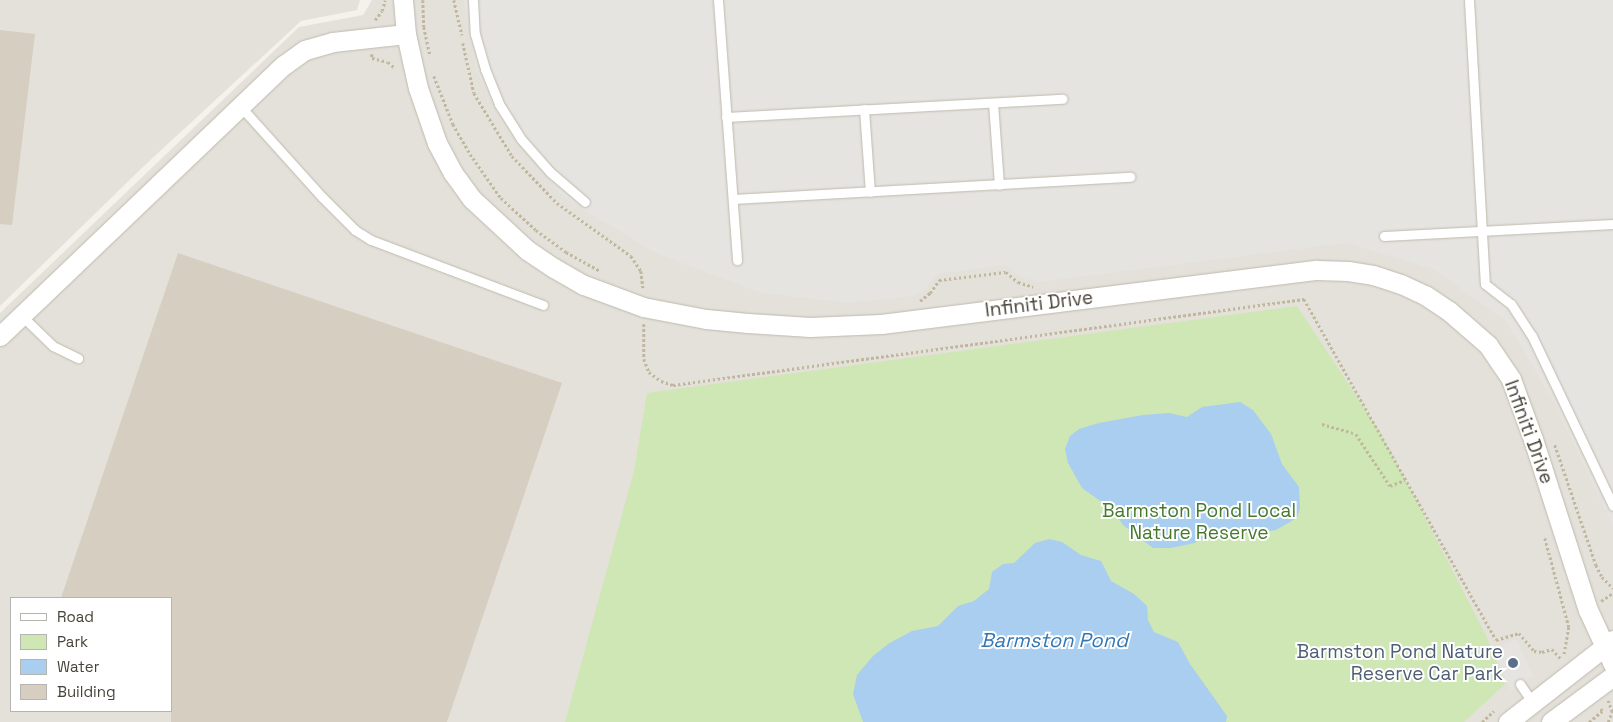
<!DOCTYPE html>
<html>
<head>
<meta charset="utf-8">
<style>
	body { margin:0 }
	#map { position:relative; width:1613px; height:722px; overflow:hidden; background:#f4f2ea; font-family:"Space Grotesk",sans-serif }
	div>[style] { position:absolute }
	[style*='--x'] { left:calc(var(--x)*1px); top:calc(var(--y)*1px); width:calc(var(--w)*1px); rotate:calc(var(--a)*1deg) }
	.industrial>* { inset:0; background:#e4e1db }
	.green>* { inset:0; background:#cee7b4 }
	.parking>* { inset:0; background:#e6e4e1 }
	.water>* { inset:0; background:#a9ceef }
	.building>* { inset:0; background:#d6cec0 }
	.path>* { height:2.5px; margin-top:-1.25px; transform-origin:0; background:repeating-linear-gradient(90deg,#c1b79e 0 2.5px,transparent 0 5px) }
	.roads { filter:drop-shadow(0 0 1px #c0baad) drop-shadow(0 0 1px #c0baad) }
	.lane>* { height:9px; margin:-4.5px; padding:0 4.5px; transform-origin:4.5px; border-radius:4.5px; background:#fff }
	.street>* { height:19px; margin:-9.5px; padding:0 9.5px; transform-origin:9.5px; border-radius:9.5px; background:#fff }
	.dots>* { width:14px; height:14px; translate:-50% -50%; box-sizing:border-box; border:2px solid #fff; border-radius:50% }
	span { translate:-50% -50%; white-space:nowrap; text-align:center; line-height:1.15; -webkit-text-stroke:4px #fff; paint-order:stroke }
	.street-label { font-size:19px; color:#484338 }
	.park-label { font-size:19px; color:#45792c }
	.service-label { font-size:19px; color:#4e5e75 }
	.right { translate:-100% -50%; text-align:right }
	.water-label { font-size:20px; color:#3476b2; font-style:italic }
	.legend { position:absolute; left:10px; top:597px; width:162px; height:115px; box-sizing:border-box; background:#fff; border:1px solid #b6b4af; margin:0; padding:6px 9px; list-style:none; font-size:15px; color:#484338 }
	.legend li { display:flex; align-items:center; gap:10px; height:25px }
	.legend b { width:25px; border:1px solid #b6b4af }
</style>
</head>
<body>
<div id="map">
	<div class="industrial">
		<div style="clip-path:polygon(0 0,360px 0,357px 10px,301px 21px,145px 165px,0 306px)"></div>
		<div style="clip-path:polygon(evenodd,372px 0,1613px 0,1613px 722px,0 722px,0 313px,299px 27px,363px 15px,372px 0,11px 598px,171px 598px,171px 711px,11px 711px,11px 598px)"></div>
	</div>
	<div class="green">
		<div style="clip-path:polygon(1297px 306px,1382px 435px,1486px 635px,1505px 684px,1464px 722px,565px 722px,634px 471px,647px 393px)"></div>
	</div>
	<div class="parking">
		<div style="clip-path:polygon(464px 0,1613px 0,1613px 526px,1554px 402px,1506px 321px,1434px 269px,1346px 243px,1039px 282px,1026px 279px,1005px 265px,936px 274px,923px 292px,913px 296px,850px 303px,762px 293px,656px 253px,565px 198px,503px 125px,476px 69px)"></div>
		<div style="clip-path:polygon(1516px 639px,1533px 676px,1511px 691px,1494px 650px)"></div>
	</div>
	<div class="water">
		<div style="clip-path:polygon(1240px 402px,1253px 410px,1271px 434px,1282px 464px,1299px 487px,1300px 508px,1297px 518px,1276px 530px,1249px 534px,1222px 534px,1199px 540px,1195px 543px,1171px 548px,1153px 548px,1123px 525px,1113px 510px,1082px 488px,1068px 463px,1065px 449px,1070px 436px,1079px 429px,1099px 423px,1143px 415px,1169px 413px,1187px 417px,1202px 407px)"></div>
		<div style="clip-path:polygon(1049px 539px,1062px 542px,1081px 555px,1101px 561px,1111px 581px,1134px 594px,1147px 606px,1148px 620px,1154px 632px,1178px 642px,1190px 664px,1227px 716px,1226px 722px,863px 722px,853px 694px,857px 675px,873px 656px,888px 644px,912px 631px,938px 626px,958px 606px,974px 601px,989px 589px,992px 572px,1003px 564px,1014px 563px,1035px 543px)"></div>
	</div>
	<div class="building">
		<div style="clip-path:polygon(0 30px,35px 34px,12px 225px,0 224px)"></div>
		<div style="clip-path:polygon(178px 253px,562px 383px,447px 722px,171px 722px,171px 598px,61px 598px)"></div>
	</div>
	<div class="path">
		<div style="--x:423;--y:0;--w:27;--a:88"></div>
		<div style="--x:424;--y:27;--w:29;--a:78"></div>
		<div style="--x:454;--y:0;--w:36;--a:77"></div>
		<div style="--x:375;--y:20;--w:11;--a:-52"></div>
		<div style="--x:382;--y:11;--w:11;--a:-75"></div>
		<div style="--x:463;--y:43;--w:51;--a:77.6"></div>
		<div style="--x:474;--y:93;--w:74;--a:58.9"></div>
		<div style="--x:512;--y:156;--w:65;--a:46.2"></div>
		<div style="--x:557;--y:203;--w:91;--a:35.6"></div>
		<div style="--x:631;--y:256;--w:18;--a:56"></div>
		<div style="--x:641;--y:271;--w:17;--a:83"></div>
		<div style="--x:372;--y:54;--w:4;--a:90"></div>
		<div style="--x:372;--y:58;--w:16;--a:14"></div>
		<div style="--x:388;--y:62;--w:9;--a:41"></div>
		<div style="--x:434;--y:76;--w:52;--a:68.4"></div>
		<div style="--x:453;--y:124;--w:39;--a:60"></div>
		<div style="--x:473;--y:158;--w:49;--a:55"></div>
		<div style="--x:501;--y:198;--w:47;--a:42.4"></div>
		<div style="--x:536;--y:230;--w:37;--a:36"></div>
		<div style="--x:566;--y:252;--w:39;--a:29"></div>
		<div style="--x:920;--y:301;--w:13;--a:-39"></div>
		<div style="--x:930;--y:293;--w:16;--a:-55"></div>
		<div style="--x:939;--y:280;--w:67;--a:-6.8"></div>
		<div style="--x:1006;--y:272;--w:16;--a:40"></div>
		<div style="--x:1018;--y:282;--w:16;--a:18"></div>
		<div style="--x:644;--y:324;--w:35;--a:90"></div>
		<div style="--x:644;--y:359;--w:14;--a:69"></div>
		<div style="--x:649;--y:372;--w:15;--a:37"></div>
		<div style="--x:661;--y:381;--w:13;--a:18"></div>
		<div style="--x:673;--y:385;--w:637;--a:-7.76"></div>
		<div style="--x:1304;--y:299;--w:391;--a:60.6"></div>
		<div style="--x:1496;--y:640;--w:24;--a:-17"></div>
		<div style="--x:1519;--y:633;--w:23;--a:50"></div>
		<div style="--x:1534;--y:651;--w:8;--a:7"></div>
		<div style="--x:1542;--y:652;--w:10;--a:-17"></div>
		<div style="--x:1552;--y:649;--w:13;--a:48"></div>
		<div style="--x:1322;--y:424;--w:35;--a:16"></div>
		<div style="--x:1356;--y:434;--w:62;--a:56.8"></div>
		<div style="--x:1390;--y:486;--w:16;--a:-22"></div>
		<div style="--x:1555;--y:445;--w:127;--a:71.1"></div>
		<div style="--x:1596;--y:565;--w:13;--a:63"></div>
		<div style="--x:1602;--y:577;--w:16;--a:45"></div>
		<div style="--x:1545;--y:538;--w:92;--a:74.9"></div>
		<div style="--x:1569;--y:627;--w:29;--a:100"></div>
		<div style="--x:1601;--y:601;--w:14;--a:-34"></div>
		<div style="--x:1482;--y:722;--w:16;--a:-43"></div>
		<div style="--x:1589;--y:722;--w:17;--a:-40"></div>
		<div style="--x:1602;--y:711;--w:4;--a:-117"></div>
		<div style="--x:1608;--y:722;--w:11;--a:-68"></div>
		<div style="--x:1612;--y:712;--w:12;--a:-110"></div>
	</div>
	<div class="roads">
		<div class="lane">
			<div style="--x:473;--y:0;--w:34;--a:87"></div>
			<div style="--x:475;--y:34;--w:36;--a:74"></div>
			<div style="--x:485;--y:69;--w:38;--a:68"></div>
			<div style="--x:499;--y:104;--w:41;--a:57.8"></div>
			<div style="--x:521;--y:139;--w:44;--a:48.7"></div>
			<div style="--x:550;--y:172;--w:46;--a:40.6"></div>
			<div style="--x:718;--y:0;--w:261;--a:85.8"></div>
			<div style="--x:1469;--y:0;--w:284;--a:86.8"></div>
			<div style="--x:1485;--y:284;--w:33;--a:38"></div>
			<div style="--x:1511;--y:304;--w:38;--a:57"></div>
			<div style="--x:1532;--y:336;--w:188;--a:64.5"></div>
			<div style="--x:993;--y:103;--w:82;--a:85.8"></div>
			<div style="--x:241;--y:107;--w:121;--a:48"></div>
			<div style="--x:322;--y:197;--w:47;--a:45"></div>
			<div style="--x:355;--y:230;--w:19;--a:32"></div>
			<div style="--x:371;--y:240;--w:184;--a:20.7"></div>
			<div style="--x:864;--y:109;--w:83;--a:85.9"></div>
			<div style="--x:726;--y:117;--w:337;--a:-3.1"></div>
			<div style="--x:733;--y:199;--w:398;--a:-3.2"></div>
			<div style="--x:1384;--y:236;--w:229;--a:-3"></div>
			<div style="--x:22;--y:316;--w:43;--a:44.1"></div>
			<div style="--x:53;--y:346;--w:28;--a:26"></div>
			<div style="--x:1520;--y:684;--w:22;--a:56"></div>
		</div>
		<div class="street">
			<div style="--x:403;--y:0;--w:34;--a:85"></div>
			<div style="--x:406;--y:34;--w:55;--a:77.5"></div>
			<div style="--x:418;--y:88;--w:58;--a:70.9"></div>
			<div style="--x:437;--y:143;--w:34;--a:62"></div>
			<div style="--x:453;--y:173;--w:32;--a:54"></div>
			<div style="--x:472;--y:199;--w:75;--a:42.8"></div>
			<div style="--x:527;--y:250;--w:32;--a:34"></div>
			<div style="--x:554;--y:268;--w:34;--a:30"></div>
			<div style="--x:584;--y:285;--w:63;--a:20.4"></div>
			<div style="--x:643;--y:307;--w:64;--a:10.8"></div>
			<div style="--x:706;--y:319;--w:42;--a:5.4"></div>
			<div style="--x:748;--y:323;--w:62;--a:3.7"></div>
			<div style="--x:810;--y:327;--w:71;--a:-2.4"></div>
			<div style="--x:881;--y:324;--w:439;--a:-7.1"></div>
			<div style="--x:1317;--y:270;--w:31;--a:2"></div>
			<div style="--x:1348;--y:271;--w:25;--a:9"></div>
			<div style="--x:1373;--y:275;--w:29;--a:18"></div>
			<div style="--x:1401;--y:284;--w:26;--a:25"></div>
			<div style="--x:1425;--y:295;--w:29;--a:34"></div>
			<div style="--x:1449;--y:311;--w:52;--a:41.1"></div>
			<div style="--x:1488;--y:345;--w:41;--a:55.9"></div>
			<div style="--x:1511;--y:379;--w:64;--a:69.9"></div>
			<div style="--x:1533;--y:439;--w:180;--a:72.2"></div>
			<div style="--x:1588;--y:610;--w:60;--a:65.2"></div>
			<div style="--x:0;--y:336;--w:393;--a:-43.7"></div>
			<div style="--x:284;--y:65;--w:26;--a:-36"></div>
			<div style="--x:305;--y:50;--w:29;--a:-16"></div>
			<div style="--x:333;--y:42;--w:73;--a:-6.3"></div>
			<div style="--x:1508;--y:722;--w:133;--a:-38"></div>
			<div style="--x:1551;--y:722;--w:77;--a:-36.6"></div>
		</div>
	</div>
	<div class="dots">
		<div style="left:1513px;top:663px;background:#5c6f8a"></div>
	</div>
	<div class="street-label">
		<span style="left:1039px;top:304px;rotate:-7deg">Infiniti Drive</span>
		<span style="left:1529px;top:432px;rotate:70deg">Infiniti Drive</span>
	</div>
	<div class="park-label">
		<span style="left:1199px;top:522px">Barmston Pond Local<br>Nature Reserve</span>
	</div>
	<div class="service-label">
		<span class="right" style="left:1503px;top:663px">Barmston Pond Nature<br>Reserve Car Park</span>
	</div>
	<div class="water-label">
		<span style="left:1054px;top:640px">Barmston Pond</span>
	</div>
	<ul class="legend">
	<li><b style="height:6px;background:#fff"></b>Road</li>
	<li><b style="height:14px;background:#cee7b4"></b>Park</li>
	<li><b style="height:14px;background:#a9ceef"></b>Water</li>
	<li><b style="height:14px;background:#d6cec0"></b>Building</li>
	</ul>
</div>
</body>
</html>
